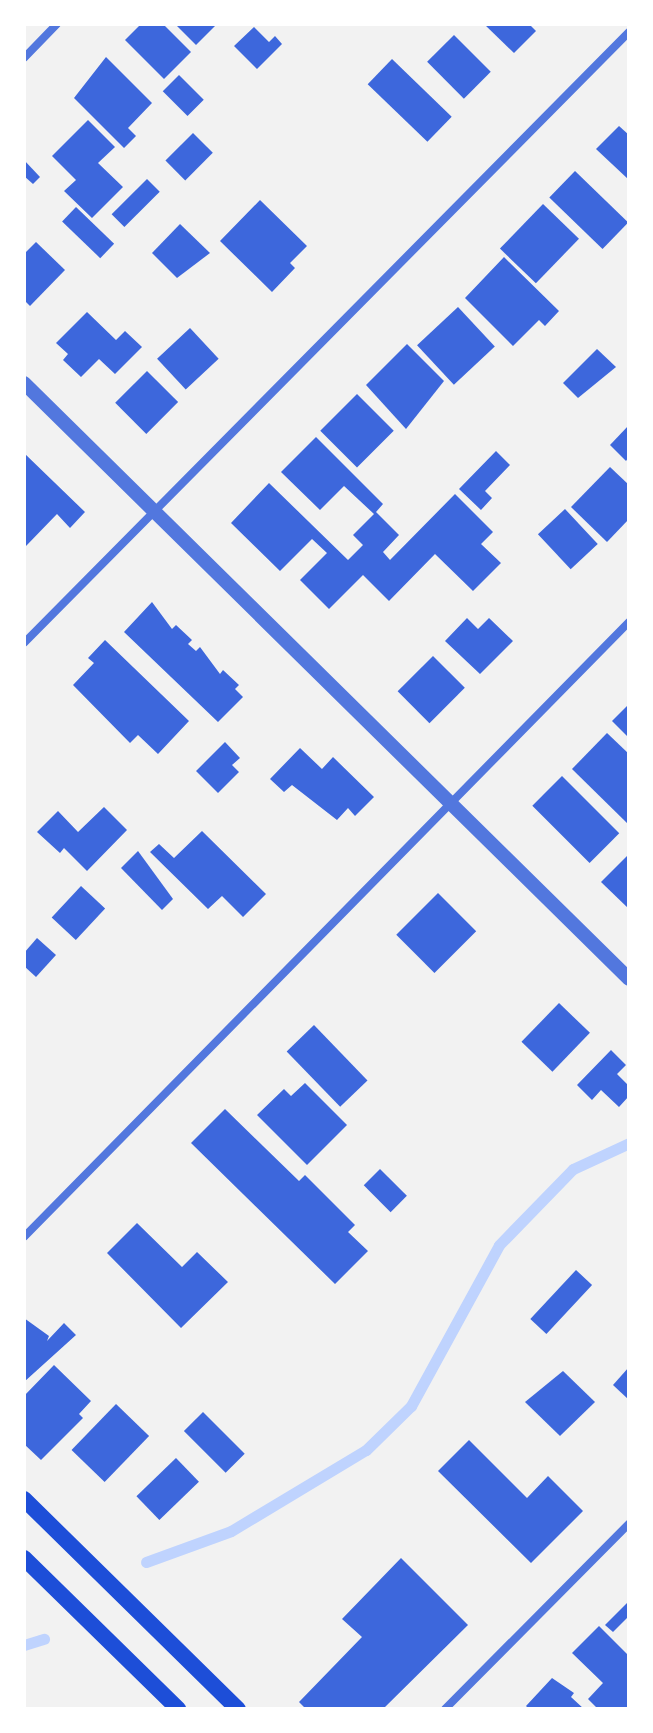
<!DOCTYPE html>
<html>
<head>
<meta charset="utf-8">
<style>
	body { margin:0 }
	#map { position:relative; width:653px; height:1733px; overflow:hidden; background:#f2f2f2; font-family:"Fira Sans Condensed",sans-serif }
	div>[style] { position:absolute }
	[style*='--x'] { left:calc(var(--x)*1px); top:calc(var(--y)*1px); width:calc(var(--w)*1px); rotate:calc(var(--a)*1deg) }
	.stream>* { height:11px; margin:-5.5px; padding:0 5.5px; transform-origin:5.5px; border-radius:5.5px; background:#bfd3fe }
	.building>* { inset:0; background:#3d67dc; transform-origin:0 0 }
	.minor>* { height:8px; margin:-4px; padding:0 4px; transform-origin:4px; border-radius:4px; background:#5277de }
	.tertiary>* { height:14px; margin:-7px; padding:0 7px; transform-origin:7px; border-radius:7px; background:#5277de }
	.secondary>* { height:16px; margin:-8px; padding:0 8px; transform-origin:8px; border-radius:8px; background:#1d4ed8 }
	span { translate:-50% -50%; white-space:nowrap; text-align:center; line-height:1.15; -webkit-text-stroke:6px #fff; paint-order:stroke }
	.frame { position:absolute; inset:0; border:26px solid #fff; pointer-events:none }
</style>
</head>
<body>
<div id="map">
	<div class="stream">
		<div style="--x:146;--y:1562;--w:90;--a:-20"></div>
		<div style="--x:231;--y:1531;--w:157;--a:-31"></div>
		<div style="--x:366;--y:1450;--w:63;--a:-44.4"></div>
		<div style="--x:411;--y:1406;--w:183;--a:-61.3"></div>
		<div style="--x:499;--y:1245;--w:106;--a:-45.8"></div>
		<div style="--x:573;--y:1169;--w:62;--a:-24.9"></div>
		<div style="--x:24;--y:1645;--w:21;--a:-17"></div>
	</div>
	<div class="building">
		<div style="clip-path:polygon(141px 24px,163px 24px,191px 52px,164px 79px,125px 40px)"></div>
		<div style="clip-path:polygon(175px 24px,217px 24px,196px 45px)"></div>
		<div style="clip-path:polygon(484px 24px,529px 24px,536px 31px,514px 53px)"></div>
		<div style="clip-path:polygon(254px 27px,269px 42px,275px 36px,282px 44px,257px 69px,234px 46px)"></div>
		<div style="left:454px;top:35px;width:52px;height:38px;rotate:45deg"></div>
		<div style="clip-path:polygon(106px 57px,152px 103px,128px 128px,136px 136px,124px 148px,74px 98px)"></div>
		<div style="left:392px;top:59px;width:83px;height:35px;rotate:44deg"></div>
		<div style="left:179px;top:75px;width:35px;height:23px;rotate:45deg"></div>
		<div style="clip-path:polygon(88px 120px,115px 147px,98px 163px,123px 187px,92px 218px,64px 191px,76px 180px,52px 156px)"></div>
		<div style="clip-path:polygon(619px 126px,629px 135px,629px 180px,596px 149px)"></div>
		<div style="left:193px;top:133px;width:28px;height:39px;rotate:45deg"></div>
		<div style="clip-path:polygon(24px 160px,40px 177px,33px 184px,24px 176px)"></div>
		<div style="left:575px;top:171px;width:74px;height:37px;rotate:44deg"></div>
		<div style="left:147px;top:179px;width:18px;height:50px;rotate:45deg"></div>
		<div style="clip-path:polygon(260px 200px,307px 246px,290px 263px,295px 268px,272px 292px,220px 241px)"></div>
		<div style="left:543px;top:204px;width:50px;height:62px;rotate:44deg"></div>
		<div style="left:76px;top:207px;width:53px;height:20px;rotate:44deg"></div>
		<div style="clip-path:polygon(180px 224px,210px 253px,177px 278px,152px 253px)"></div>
		<div style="clip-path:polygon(36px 242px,65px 270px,30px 306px,24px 300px,24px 254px)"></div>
		<div style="clip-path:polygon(504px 257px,559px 311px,545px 326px,539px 320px,513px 346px,465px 298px)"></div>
		<div style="left:458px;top:307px;width:54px;height:56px;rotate:47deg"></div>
		<div style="clip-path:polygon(87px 312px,116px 340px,125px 331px,142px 347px,115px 374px,99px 359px,81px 377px,63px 360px,68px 354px,56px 343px)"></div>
		<div style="left:190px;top:328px;width:42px;height:45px;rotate:47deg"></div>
		<div style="clip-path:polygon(407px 344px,444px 381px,406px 429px,366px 385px)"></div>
		<div style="clip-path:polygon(597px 349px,616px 367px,578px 398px,563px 383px)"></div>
		<div style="left:147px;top:371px;width:44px;height:45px;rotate:45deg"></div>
		<div style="left:357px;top:394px;width:52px;height:52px;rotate:45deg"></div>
		<div style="clip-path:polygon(629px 425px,629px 457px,626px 461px,610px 445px)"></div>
		<div style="clip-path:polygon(316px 437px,383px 504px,376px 512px,399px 535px,383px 552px,390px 560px,455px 494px,493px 532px,481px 544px,501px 563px,473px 591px,435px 554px,389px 601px,363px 575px,329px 609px,300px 580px,327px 553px,312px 539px,280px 571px,231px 523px,269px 483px,348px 560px,363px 545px,353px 535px,374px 514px,344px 486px,320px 510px,281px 472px)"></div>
		<div style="clip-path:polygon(496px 451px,510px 465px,485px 491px,492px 498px,481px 510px,459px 489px)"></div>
		<div style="clip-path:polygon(24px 453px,85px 512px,70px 528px,57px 514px,26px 546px)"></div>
		<div style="clip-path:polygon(610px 467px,629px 485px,629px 519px,607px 542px,571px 507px)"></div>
		<div style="left:565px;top:509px;width:48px;height:37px;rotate:47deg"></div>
		<div style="clip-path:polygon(152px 602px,172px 629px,176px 625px,192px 640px,188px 644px,196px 651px,200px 647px,220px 674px,223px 670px,239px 685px,235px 689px,243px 697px,218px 722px,124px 632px)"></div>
		<div style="clip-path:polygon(467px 618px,478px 629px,489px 618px,513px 641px,480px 674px,445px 641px)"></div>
		<div style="clip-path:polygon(105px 640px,189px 721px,158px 754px,138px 735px,130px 743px,73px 685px,94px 663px,88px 658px)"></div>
		<div style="left:433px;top:656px;width:45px;height:50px;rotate:45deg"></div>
		<div style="clip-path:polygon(629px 704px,629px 738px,612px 721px)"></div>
		<div style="clip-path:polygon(607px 733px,629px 754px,629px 825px,572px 769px)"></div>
		<div style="clip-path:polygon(225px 742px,240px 758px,232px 765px,239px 772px,218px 793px,196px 771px)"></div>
		<div style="clip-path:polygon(300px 748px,322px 769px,333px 757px,374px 797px,355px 816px,348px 808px,337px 820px,292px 785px,284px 792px,270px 779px)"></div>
		<div style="left:562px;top:776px;width:81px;height:42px;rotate:45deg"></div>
		<div style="clip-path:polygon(104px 807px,127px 830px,87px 871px,64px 848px,60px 853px,37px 832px,58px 811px,78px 832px)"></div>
		<div style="clip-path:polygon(202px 831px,266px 894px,243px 917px,222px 896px,208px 909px,150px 852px,159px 844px,174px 858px)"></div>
		<div style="clip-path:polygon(138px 851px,173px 899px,162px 910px,121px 868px)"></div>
		<div style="clip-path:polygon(629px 854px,629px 909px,601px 882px)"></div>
		<div style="left:81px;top:886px;width:33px;height:43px;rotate:43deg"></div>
		<div style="left:438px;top:893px;width:54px;height:59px;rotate:45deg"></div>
		<div style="clip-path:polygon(37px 938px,56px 955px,36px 977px,24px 966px,24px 953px)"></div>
		<div style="left:559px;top:1003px;width:43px;height:54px;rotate:44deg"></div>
		<div style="left:314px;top:1025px;width:77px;height:38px;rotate:46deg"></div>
		<div style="clip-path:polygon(611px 1050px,626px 1065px,617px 1074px,629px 1086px,629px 1096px,619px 1107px,601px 1090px,592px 1100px,577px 1085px)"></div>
		<div style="clip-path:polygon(305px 1083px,347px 1125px,307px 1165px,257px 1115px,284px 1089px,291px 1096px)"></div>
		<div style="clip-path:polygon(225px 1109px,299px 1181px,305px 1175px,355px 1225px,348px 1232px,368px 1251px,335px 1284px,191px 1143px)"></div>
		<div style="left:380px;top:1169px;width:38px;height:23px;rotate:45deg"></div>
		<div style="clip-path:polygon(137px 1223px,182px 1267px,197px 1252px,228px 1282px,181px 1328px,107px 1253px)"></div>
		<div style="left:576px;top:1270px;width:22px;height:67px;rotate:43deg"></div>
		<div style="clip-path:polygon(24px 1318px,49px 1336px,47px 1341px,64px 1323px,76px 1335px,24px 1382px)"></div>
		<div style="clip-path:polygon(54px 1365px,91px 1401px,79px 1414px,83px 1418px,41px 1460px,24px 1444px,24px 1396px)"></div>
		<div style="clip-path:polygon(629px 1367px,629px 1400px,613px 1385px)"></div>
		<div style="clip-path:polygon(563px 1371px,595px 1402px,560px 1436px,525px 1402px)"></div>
		<div style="left:116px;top:1404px;width:46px;height:64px;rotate:44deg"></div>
		<div style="left:203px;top:1412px;width:59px;height:27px;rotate:45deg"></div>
		<div style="clip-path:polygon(469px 1440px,527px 1498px,548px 1476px,583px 1511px,531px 1563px,438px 1471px)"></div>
		<div style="left:176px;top:1458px;width:33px;height:55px;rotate:46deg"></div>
		<div style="clip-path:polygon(401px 1558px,468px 1625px,383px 1709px,306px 1709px,299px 1702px,362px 1637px,342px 1619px)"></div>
		<div style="clip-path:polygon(629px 1601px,629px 1616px,613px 1632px,605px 1625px)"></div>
		<div style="clip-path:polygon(599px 1626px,629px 1656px,627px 1709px,598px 1709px,588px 1699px,603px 1683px,572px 1653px)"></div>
		<div style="clip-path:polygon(552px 1678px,574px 1693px,571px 1697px,584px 1709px,529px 1709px,526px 1706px)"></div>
	</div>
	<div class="minor">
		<div style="--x:24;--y:58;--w:47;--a:-45.9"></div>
		<div style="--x:24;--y:643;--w:860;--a:-45.28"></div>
		<div style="--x:24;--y:1237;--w:863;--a:-45.47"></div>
		<div style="--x:445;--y:1709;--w:261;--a:-45.2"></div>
	</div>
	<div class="tertiary">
		<div style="--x:24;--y:383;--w:849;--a:44.57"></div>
	</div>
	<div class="secondary">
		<div style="--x:24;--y:1499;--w:300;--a:44.5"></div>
		<div style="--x:24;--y:1558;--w:216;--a:44.4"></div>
	</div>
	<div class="frame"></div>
</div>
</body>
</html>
